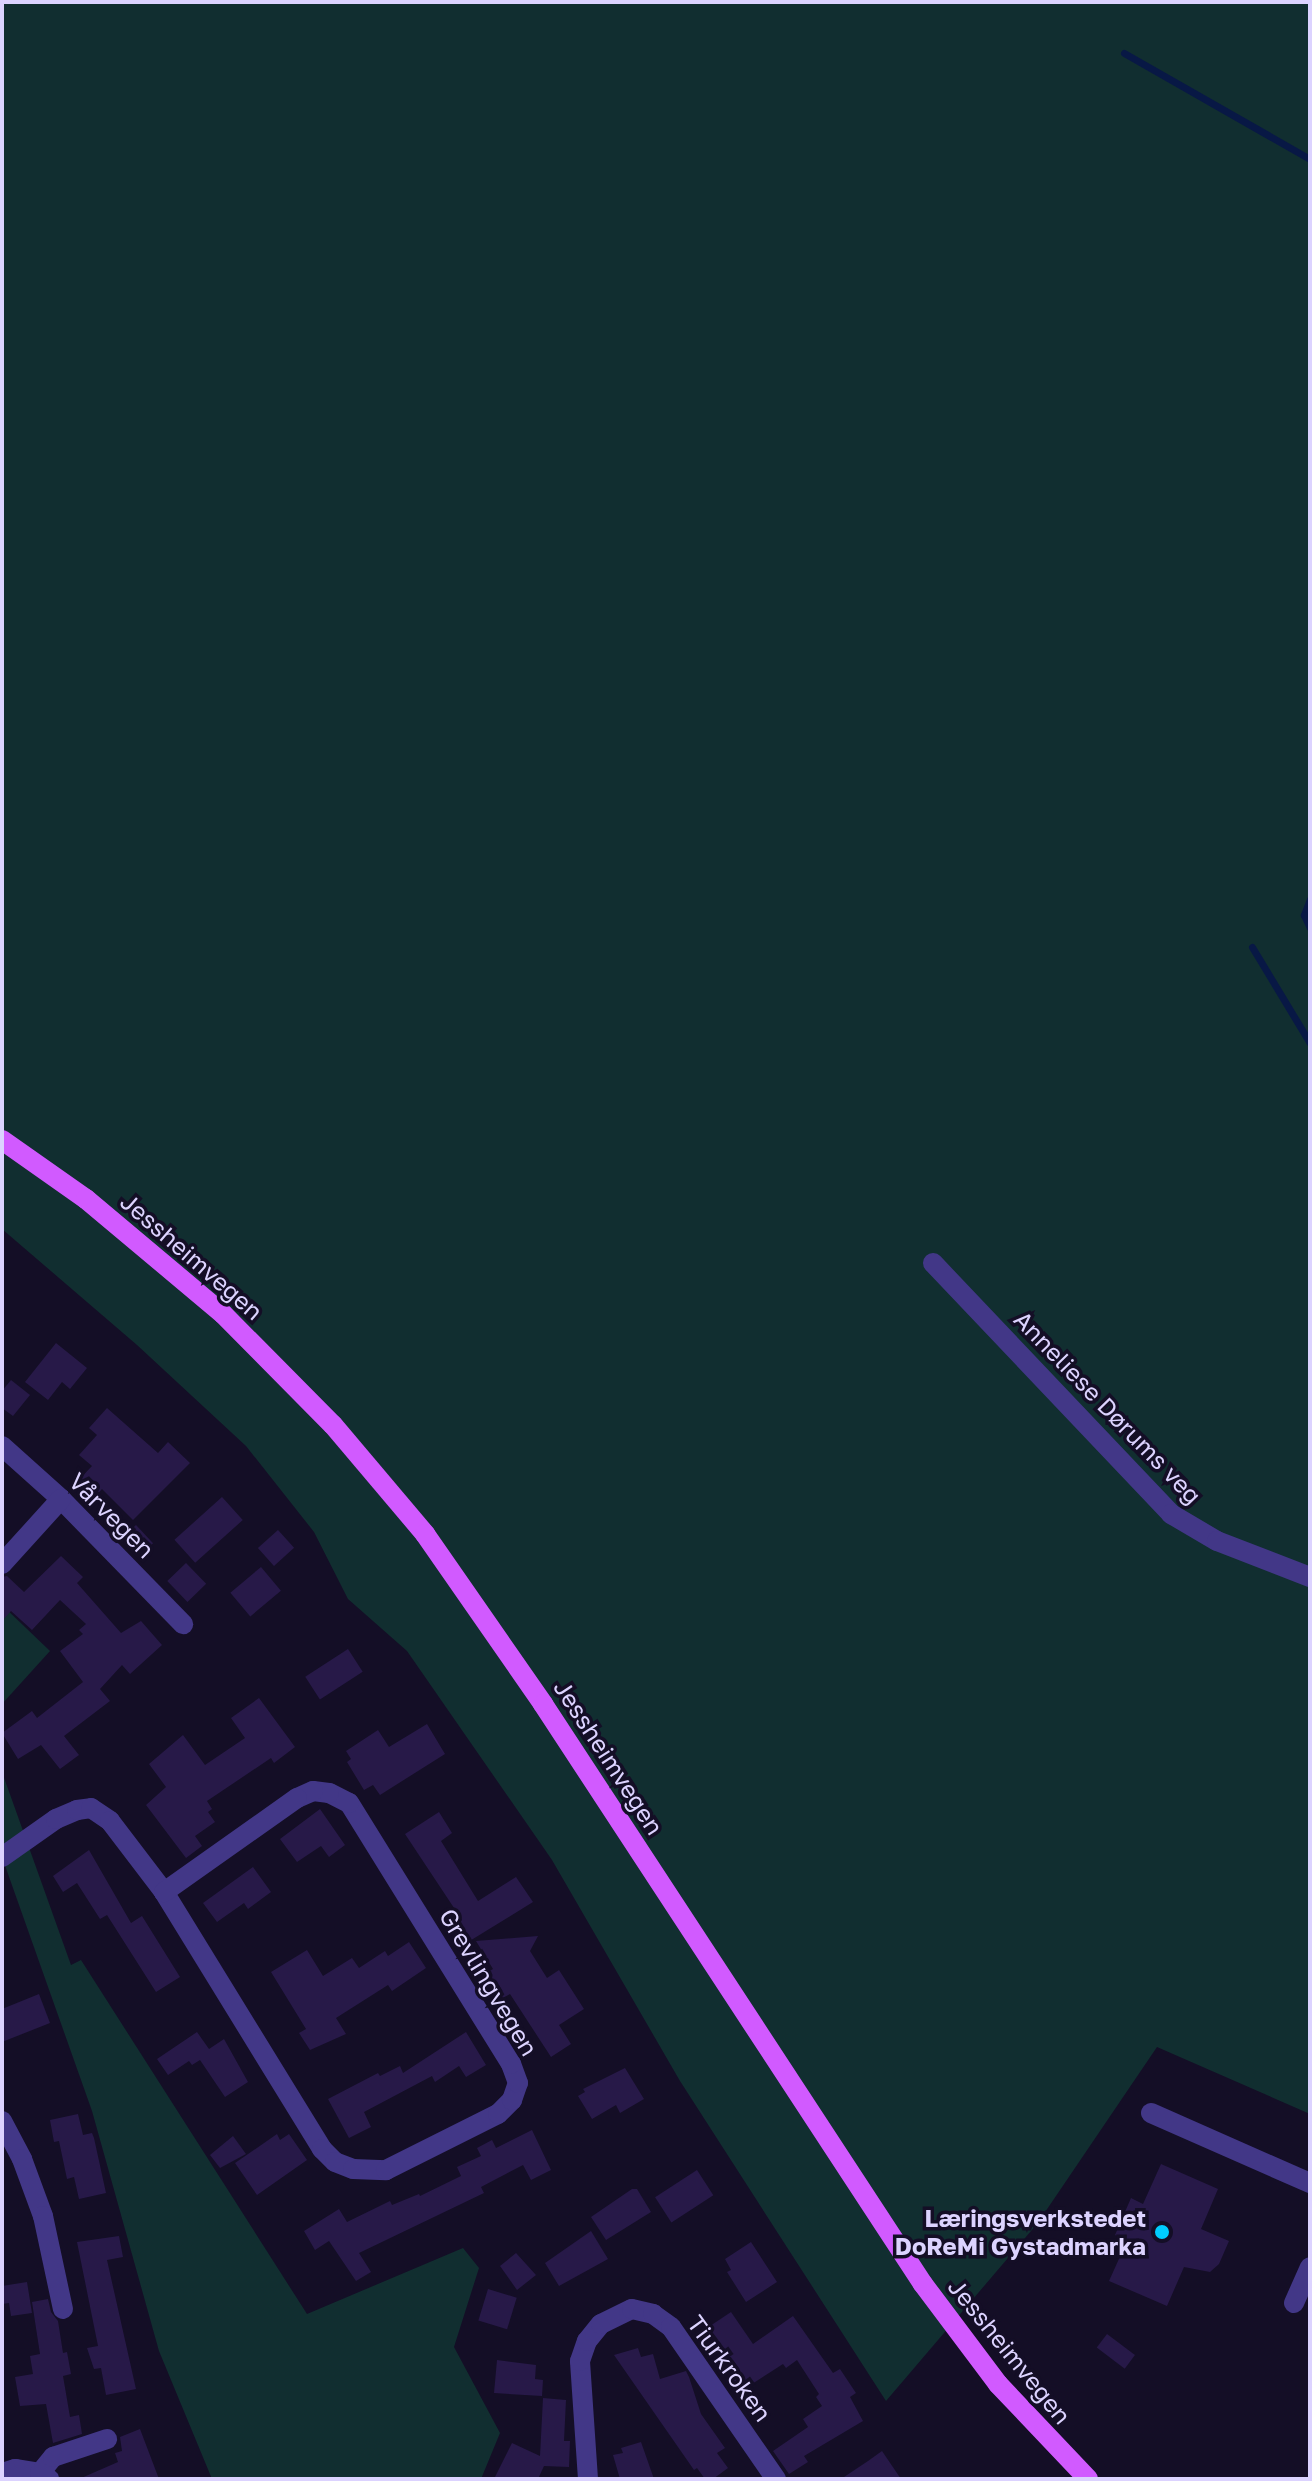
<!DOCTYPE html>
<html>
<head>
<meta charset="utf-8">
<style>
	body { margin:0 }
	#map { position:relative; width:1312px; height:2481px; overflow:hidden; background:#140e26; font-family:"Golos Text",sans-serif }
	div>[style] { position:absolute }
	[style*='--x'] { left:calc(var(--x)*1px); top:calc(var(--y)*1px); width:calc(var(--w)*1px); rotate:calc(var(--a)*1deg) }
	.green>* { inset:0; background:#112e30 }
	.stream>* { height:7px; margin:-3.5px; padding:0 3.5px; transform-origin:3.5px; border-radius:3.5px; background:#081845 }
	.building>* { inset:0; background:#271948; transform-origin:0 0 }
	.minor>* { height:20px; margin:-10px; padding:0 10px; transform-origin:10px; border-radius:10px; background:#423787 }
	.major>* { height:20px; margin:-10px; padding:0 10px; transform-origin:10px; border-radius:10px; background:#d15aff }
	.dots>* { width:22px; height:22px; translate:-50% -50%; box-sizing:border-box; border:4px solid #140e26; border-radius:50% }
	span { translate:-50% -50%; white-space:nowrap; text-align:center; line-height:1.15; -webkit-text-stroke:7px #140e26; paint-order:stroke }
	.street-label { font-size:24px; color:#dcd3ff }
	.poi-label { font-size:24px; color:#dcd3ff; font-weight:700 }
	.right { translate:-100% -50%; text-align:right }
	.frame { position:absolute; inset:0; border:4px solid #dcd3ff; pointer-events:none }
</style>
</head>
<body>
<div id="map">
	<div class="green">
		<div style="clip-path:polygon(2px 2px,1310px 2px,1310px 2114px,1157px 2047px,1037px 2224px,886px 2401px,680px 2081px,552px 1860px,407px 1651px,348px 1599px,314px 1532px,246px 1446px,137px 1345px,2px 1229px)"></div>
		<div style="clip-path:polygon(2px 1605px,50px 1651px,2px 1704px)"></div>
		<div style="clip-path:polygon(2px 1772px,71px 1965px,81px 1960px,307px 2314px,463px 2248px,479px 2268px,454px 2347px,500px 2433px,481px 2479px,212px 2479px,159px 2351px,92px 2111px,2px 1857px)"></div>
	</div>
	<div class="stream">
		<div style="--x:1124;--y:53;--w:214;--a:29.7"></div>
		<div style="--x:1310;--y:899;--w:17;--a:111"></div>
		<div style="--x:1304;--y:915;--w:14;--a:65"></div>
		<div style="--x:1252;--y:947;--w:112;--a:58.9"></div>
	</div>
	<div class="building">
		<div style="clip-path:polygon(56px 1343px,87px 1368px,70px 1389px,62px 1382px,48px 1400px,25px 1382px)"></div>
		<div style="clip-path:polygon(11px 1380px,30px 1395px,13px 1416px,2px 1408px,2px 1391px)"></div>
		<div style="clip-path:polygon(107px 1408px,158px 1453px,168px 1442px,190px 1463px,133px 1520px,102px 1489px,89px 1503px,72px 1487px,92px 1466px,79px 1455px,97px 1435px,89px 1428px)"></div>
		<div style="left:222px;top:1497px;width:31px;height:64px;rotate:48deg"></div>
		<div style="left:136px;top:1525px;width:25px;height:19px;rotate:47deg"></div>
		<div style="left:278px;top:1530px;width:24px;height:27px;rotate:48deg"></div>
		<div style="clip-path:polygon(61px 1556px,83px 1577px,77px 1583px,121px 1633px,141px 1621px,162px 1645px,130px 1674px,122px 1665px,100px 1689px,110px 1701px,64px 1736px,79px 1755px,60px 1769px,41px 1745px,18px 1759px,2px 1733px,32px 1711px,37px 1718px,83px 1682px,60px 1651px,83px 1634px,79px 1630px,86px 1624px,60px 1600px,32px 1630px,11px 1611px,2px 1621px,2px 1577px,7px 1576px,24px 1592px)"></div>
		<div style="left:186px;top:1563px;width:29px;height:26px;rotate:46deg"></div>
		<div style="left:261px;top:1567px;width:31px;height:40px;rotate:50deg"></div>
		<div style="left:348px;top:1649px;width:27px;height:51px;rotate:57deg"></div>
		<div style="clip-path:polygon(259px 1698px,295px 1747px,274px 1763px,271px 1758px,207px 1801px,212px 1809px,208px 1812px,215px 1822px,195px 1836px,202px 1846px,186px 1858px,146px 1805px,166px 1787px,149px 1764px,183px 1735px,205px 1765px,245px 1738px,231px 1718px)"></div>
		<div style="clip-path:polygon(427px 1724px,445px 1754px,380px 1795px,373px 1785px,364px 1790px,347px 1762px,351px 1759px,346px 1751px,378px 1730px,389px 1747px)"></div>
		<div style="clip-path:polygon(320px 1809px,345px 1845px,329px 1857px,321px 1846px,297px 1862px,280px 1839px)"></div>
		<div style="clip-path:polygon(439px 1812px,452px 1833px,441px 1841px,478px 1901px,516px 1877px,533px 1902px,468px 1942px,456px 1924px,462px 1920px,405px 1834px)"></div>
		<div style="clip-path:polygon(89px 1850px,131px 1923px,142px 1916px,180px 1977px,156px 1992px,107px 1915px,100px 1919px,77px 1883px,63px 1892px,53px 1876px)"></div>
		<div style="clip-path:polygon(253px 1867px,271px 1892px,248px 1909px,244px 1903px,217px 1922px,203px 1903px)"></div>
		<div style="clip-path:polygon(538px 1936px,530px 1951px,547px 1978px,559px 1970px,584px 2009px,559px 2025px,571px 2044px,551px 2057px,510px 1994px,503px 1998px,488px 1972px,493px 1969px,476px 1941px)"></div>
		<div style="clip-path:polygon(409px 1942px,426px 1968px,392px 1991px,388px 1985px,336px 2018px,346px 2034px,310px 2050px,299px 2033px,306px 2029px,271px 1972px,307px 1950px,323px 1976px,352px 1958px,359px 1968px,385px 1951px,388px 1956px)"></div>
		<div style="clip-path:polygon(39px 1994px,50px 2023px,2px 2042px,2px 2009px)"></div>
		<div style="clip-path:polygon(197px 2032px,209px 2049px,224px 2039px,248px 2082px,225px 2097px,200px 2060px,192px 2065px,189px 2061px,168px 2075px,157px 2059px)"></div>
		<div style="clip-path:polygon(466px 2032px,486px 2065px,466px 2077px,459px 2066px,435px 2082px,432px 2076px,364px 2112px,371px 2127px,349px 2138px,328px 2099px,378px 2073px,380px 2076px,400px 2066px,403px 2073px)"></div>
		<div style="clip-path:polygon(625px 2068px,644px 2099px,620px 2113px,616px 2105px,592px 2119px,578px 2096px,585px 2092px,583px 2089px)"></div>
		<div style="clip-path:polygon(78px 2114px,83px 2135px,92px 2133px,94px 2138px,106px 2193px,79px 2199px,74px 2177px,67px 2179px,59px 2141px,54px 2142px,50px 2120px)"></div>
		<div style="clip-path:polygon(532px 2130px,551px 2170px,531px 2180px,523px 2165px,481px 2187px,484px 2193px,359px 2253px,371px 2272px,356px 2281px,329px 2241px,315px 2250px,304px 2231px,339px 2209px,347px 2222px,390px 2201px,392px 2205px,419px 2194px,420px 2196px,461px 2176px,457px 2167px,481px 2156px,477px 2148px,492px 2140px,496px 2148px)"></div>
		<div style="clip-path:polygon(277px 2134px,280px 2140px,289px 2134px,307px 2160px,257px 2195px,235px 2163px)"></div>
		<div style="clip-path:polygon(233px 2136px,246px 2154px,220px 2168px,210px 2155px)"></div>
		<div style="clip-path:polygon(1161px 2164px,1218px 2189px,1201px 2229px,1229px 2241px,1219px 2264px,1210px 2272px,1184px 2267px,1167px 2306px,1109px 2281px,1127px 2241px,1115px 2235px,1131px 2198px,1143px 2204px)"></div>
		<div style="left:697px;top:2170px;width:30px;height:50px;rotate:57deg"></div>
		<div style="clip-path:polygon(632px 2189px,637px 2189px,651px 2212px,606px 2240px,591px 2217px)"></div>
		<div style="clip-path:polygon(591px 2231px,608px 2259px,559px 2286px,545px 2263px)"></div>
		<div style="clip-path:polygon(119px 2236px,123px 2257px,107px 2260px,136px 2389px,106px 2395px,101px 2368px,94px 2369px,87px 2348px,98px 2346px,77px 2242px)"></div>
		<div style="clip-path:polygon(751px 2242px,777px 2282px,746px 2302px,727px 2272px,731px 2270px,725px 2259px)"></div>
		<div style="clip-path:polygon(516px 2253px,536px 2275px,517px 2290px,500px 2266px)"></div>
		<div style="clip-path:polygon(27px 2282px,32px 2313px,11px 2316px,9px 2303px,2px 2304px,2px 2286px)"></div>
		<div style="left:488px;top:2289px;width:30px;height:33px;rotate:17deg"></div>
		<div style="clip-path:polygon(48px 2299px,51px 2312px,58px 2321px,63px 2353px,67px 2352px,71px 2374px,63px 2376px,70px 2417px,79px 2415px,82px 2434px,53px 2443px,46px 2404px,20px 2406px,15px 2377px,33px 2374px,30px 2356px,40px 2354px,32px 2302px)"></div>
		<div style="clip-path:polygon(731px 2312px,753px 2344px,793px 2316px,833px 2373px,840px 2369px,856px 2393px,850px 2397px,863px 2421px,804px 2456px,808px 2462px,789px 2474px,773px 2451px,808px 2427px,803px 2419px,822px 2406px,816px 2397px,819px 2394px,797px 2360px,786px 2368px,783px 2364px,738px 2393px,726px 2374px,731px 2371px,704px 2330px)"></div>
		<div style="left:1107px;top:2334px;width:35px;height:17px;rotate:37deg"></div>
		<div style="clip-path:polygon(638px 2348px,641px 2357px,653px 2354px,660px 2379px,686px 2371px,689px 2377px,701px 2414px,725px 2448px,717px 2453px,728px 2468px,713px 2479px,705px 2479px,697px 2468px,694px 2470px,614px 2355px)"></div>
		<div style="clip-path:polygon(497px 2360px,536px 2365px,535px 2379px,543px 2380px,542px 2396px,494px 2393px)"></div>
		<div style="clip-path:polygon(543px 2398px,566px 2400px,564px 2441px,570px 2441px,569px 2467px,544px 2466px,538px 2479px,494px 2479px,512px 2443px,540px 2456px)"></div>
		<div style="clip-path:polygon(140px 2429px,159px 2479px,79px 2479px,118px 2462px,115px 2453px,122px 2451px,120px 2437px)"></div>
		<div style="clip-path:polygon(641px 2442px,654px 2479px,620px 2479px,613px 2455px,623px 2453px,621px 2448px)"></div>
		<div style="clip-path:polygon(882px 2451px,901px 2479px,841px 2479px,868px 2461px)"></div>
	</div>
	<div class="minor">
		<div style="--x:933;--y:1263;--w:346;--a:46.5"></div>
		<div style="--x:1171;--y:1514;--w:53;--a:30.4"></div>
		<div style="--x:1217;--y:1541;--w:100;--a:21.2"></div>
		<div style="--x:2;--y:1446;--w:79;--a:41.9"></div>
		<div style="--x:61;--y:1499;--w:175;--a:45.7"></div>
		<div style="--x:2;--y:1564;--w:88;--a:-47.8"></div>
		<div style="--x:2;--y:1857;--w:66;--a:-35.1"></div>
		<div style="--x:56;--y:1819;--w:23;--a:-23"></div>
		<div style="--x:77;--y:1810;--w:14;--a:-8"></div>
		<div style="--x:91;--y:1808;--w:23;--a:34"></div>
		<div style="--x:110;--y:1821;--w:89;--a:52.7"></div>
		<div style="--x:164;--y:1892;--w:302;--a:58.4"></div>
		<div style="--x:322;--y:2149;--w:18;--a:45"></div>
		<div style="--x:335;--y:2162;--w:19;--a:21"></div>
		<div style="--x:353;--y:2169;--w:33;--a:2"></div>
		<div style="--x:386;--y:2170;--w:125;--a:-26.6"></div>
		<div style="--x:498;--y:2114;--w:20;--a:-45"></div>
		<div style="--x:512;--y:2100;--w:18;--a:-71"></div>
		<div style="--x:518;--y:2083;--w:20;--a:-110"></div>
		<div style="--x:511;--y:2064;--w:307;--a:-121.8"></div>
		<div style="--x:349;--y:1803;--w:22;--a:-153"></div>
		<div style="--x:329;--y:1793;--w:16;--a:-173"></div>
		<div style="--x:313;--y:1791;--w:17;--a:156"></div>
		<div style="--x:297;--y:1798;--w:163;--a:144.7"></div>
		<div style="--x:1151;--y:2113;--w:174;--a:23.8"></div>
		<div style="--x:2;--y:2121;--w:43;--a:62.2"></div>
		<div style="--x:22;--y:2159;--w:61;--a:69.8"></div>
		<div style="--x:43;--y:2216;--w:95;--a:77.9"></div>
		<div style="--x:1294;--y:2303;--w:39;--a:-66"></div>
		<div style="--x:2;--y:2473;--w:14;--a:-17"></div>
		<div style="--x:15;--y:2469;--w:25;--a:9"></div>
		<div style="--x:40;--y:2473;--w:11;--a:34"></div>
		<div style="--x:40;--y:2473;--w:21;--a:-51"></div>
		<div style="--x:53;--y:2457;--w:57;--a:-18.4"></div>
		<div style="--x:588;--y:2479;--w:118;--a:-93.9"></div>
		<div style="--x:580;--y:2361;--w:21;--a:-71"></div>
		<div style="--x:587;--y:2341;--w:22;--a:-51"></div>
		<div style="--x:601;--y:2324;--w:34;--a:-26"></div>
		<div style="--x:632;--y:2309;--w:22;--a:13"></div>
		<div style="--x:653;--y:2314;--w:22;--a:36"></div>
		<div style="--x:671;--y:2327;--w:185;--a:55.4"></div>
	</div>
	<div class="major">
		<div style="--x:2;--y:1140;--w:103;--a:35.1"></div>
		<div style="--x:86;--y:1199;--w:179;--a:40"></div>
		<div style="--x:223;--y:1314;--w:156;--a:45.3"></div>
		<div style="--x:333;--y:1425;--w:143;--a:49.8"></div>
		<div style="--x:425;--y:1534;--w:207;--a:55.2"></div>
		<div style="--x:543;--y:1704;--w:693;--a:56.77"></div>
		<div style="--x:923;--y:2284;--w:125;--a:53.1"></div>
		<div style="--x:998;--y:2384;--w:131;--a:46.5"></div>
	</div>
	<div class="dots">
		<div style="left:1162px;top:2232px;background:#00ccfe"></div>
	</div>
	<div class="street-label">
		<span style="left:192px;top:1256px;rotate:41deg">Jessheimvegen</span>
		<span style="left:1108px;top:1407px;rotate:46deg">Anneliese Dørums veg</span>
		<span style="left:112px;top:1515px;rotate:45deg">Vårvegen</span>
		<span style="left:609px;top:1757px;rotate:57deg">Jessheimvegen</span>
		<span style="left:489px;top:1982px;rotate:59deg">Grevlingvegen</span>
		<span style="left:1010px;top:2351px;rotate:51deg">Jessheimvegen</span>
		<span style="left:730px;top:2368px;rotate:54deg">Tiurkroken</span>
	</div>
	<div class="poi-label">
		<span class="right" style="left:1146px;top:2232px">Læringsverkstedet<br>DoReMi Gystadmarka</span>
	</div>
	<div class="frame"></div>
</div>
</body>
</html>
